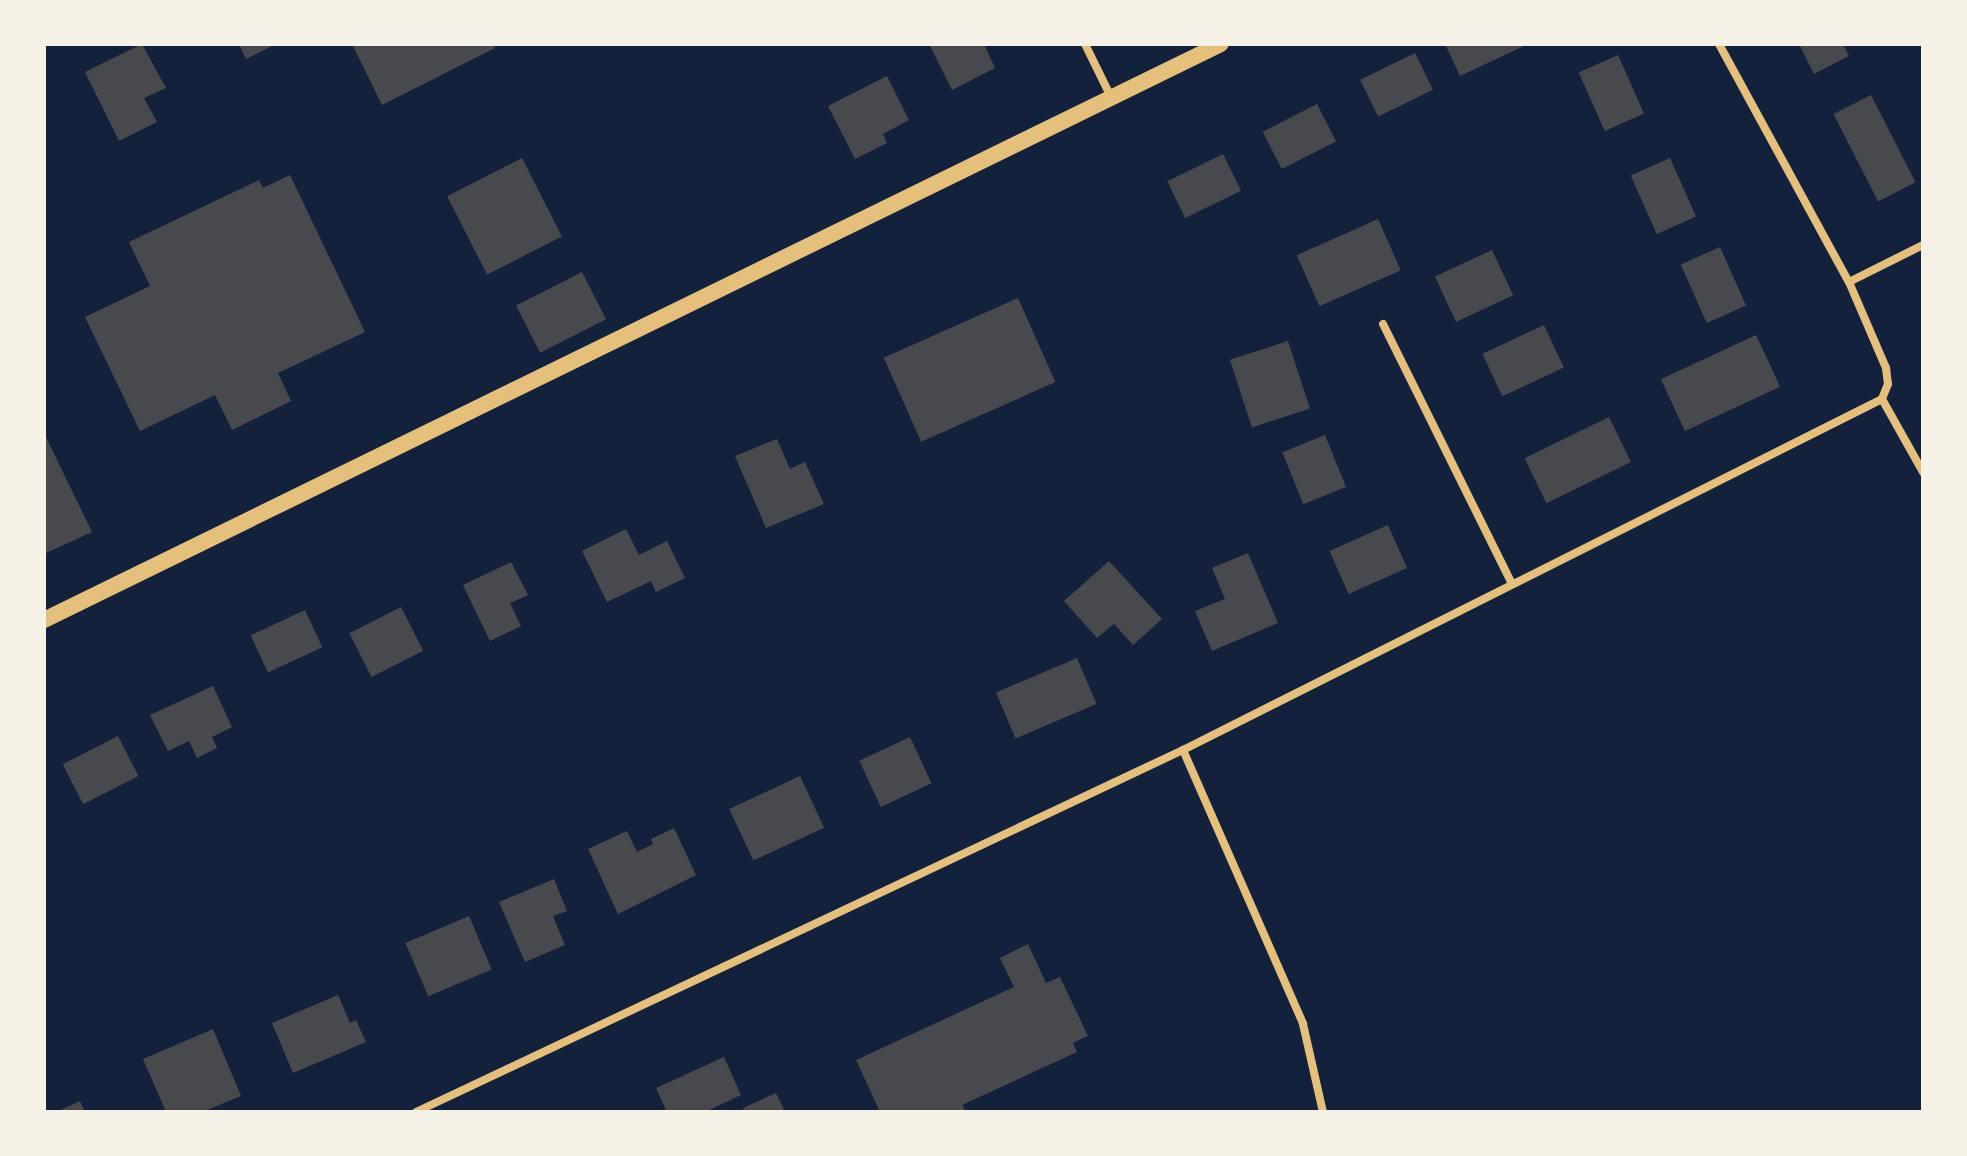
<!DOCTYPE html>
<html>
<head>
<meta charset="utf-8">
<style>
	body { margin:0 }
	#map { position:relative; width:1967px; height:1156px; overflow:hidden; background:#14213d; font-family:"DejaVu Sans",sans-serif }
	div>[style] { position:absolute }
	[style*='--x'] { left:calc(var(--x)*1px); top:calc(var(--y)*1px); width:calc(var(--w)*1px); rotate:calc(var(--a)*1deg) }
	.building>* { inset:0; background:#48494c; transform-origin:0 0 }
	.minor>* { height:8px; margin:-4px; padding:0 4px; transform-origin:4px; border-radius:4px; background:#e5c07b }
	.secondary>* { height:16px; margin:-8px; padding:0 8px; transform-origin:8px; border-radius:8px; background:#e5c07b }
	span { translate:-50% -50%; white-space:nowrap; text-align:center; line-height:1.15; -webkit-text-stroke:8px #f6f1e7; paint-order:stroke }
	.frame { position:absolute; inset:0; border:46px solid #f6f1e7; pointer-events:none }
</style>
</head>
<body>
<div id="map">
	<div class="building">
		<div style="clip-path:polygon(142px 44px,166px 88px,144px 98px,157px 122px,119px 141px,85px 72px)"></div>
		<div style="clip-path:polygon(239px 44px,276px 44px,246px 59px)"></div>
		<div style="clip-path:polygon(352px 44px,493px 44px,495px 48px,382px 105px)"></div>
		<div style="clip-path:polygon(929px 44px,984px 44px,995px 68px,952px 90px)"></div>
		<div style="clip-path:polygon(1445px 44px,1528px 44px,1460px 76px)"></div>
		<div style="clip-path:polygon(1799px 44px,1843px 44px,1849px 56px,1814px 74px)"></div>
		<div style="left:1415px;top:53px;width:41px;height:61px;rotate:64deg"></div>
		<div style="left:1618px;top:55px;width:64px;height:43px;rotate:66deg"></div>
		<div style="clip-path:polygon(887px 76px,909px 120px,883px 134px,887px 143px,855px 159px,828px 106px)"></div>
		<div style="left:1871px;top:95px;width:98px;height:42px;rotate:63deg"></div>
		<div style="left:1317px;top:104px;width:42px;height:61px;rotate:63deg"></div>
		<div style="left:1223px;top:154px;width:41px;height:62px;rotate:64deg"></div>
		<div style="left:522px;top:158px;width:88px;height:84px;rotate:63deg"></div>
		<div style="left:1670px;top:158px;width:64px;height:43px;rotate:66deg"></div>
		<div style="clip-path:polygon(290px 175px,365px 332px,278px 373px,291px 401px,232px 430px,215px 395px,140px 431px,85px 317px,150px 286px,129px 242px,259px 180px,263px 188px)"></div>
		<div style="left:1378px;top:219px;width:56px;height:89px;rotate:66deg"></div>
		<div style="left:1720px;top:247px;width:64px;height:43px;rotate:66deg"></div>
		<div style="left:1492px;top:250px;width:50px;height:63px;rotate:65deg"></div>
		<div style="left:582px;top:272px;width:53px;height:74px;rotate:63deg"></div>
		<div style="left:1018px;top:298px;width:92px;height:147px;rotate:66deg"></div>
		<div style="left:1544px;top:325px;width:47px;height:68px;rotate:65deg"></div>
		<div style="left:1756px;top:335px;width:57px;height:105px;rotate:65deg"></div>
		<div style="left:1288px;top:341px;width:71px;height:61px;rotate:72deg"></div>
		<div style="left:1609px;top:417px;width:50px;height:94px;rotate:64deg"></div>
		<div style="clip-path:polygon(44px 433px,92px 532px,44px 554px)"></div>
		<div style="left:1325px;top:435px;width:56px;height:46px;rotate:68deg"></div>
		<div style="clip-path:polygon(777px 439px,790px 469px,805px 462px,824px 504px,766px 528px,735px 456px)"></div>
		<div style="left:1388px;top:525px;width:47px;height:64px;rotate:66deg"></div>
		<div style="clip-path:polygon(626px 529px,639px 555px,667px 541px,685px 578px,656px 592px,651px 581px,607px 602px,582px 551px)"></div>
		<div style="clip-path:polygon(1248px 553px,1278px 623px,1212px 651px,1195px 611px,1225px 599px,1212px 568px)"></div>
		<div style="clip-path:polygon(1109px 561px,1162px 619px,1133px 645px,1114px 624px,1097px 638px,1064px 601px)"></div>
		<div style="clip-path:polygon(511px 562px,528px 595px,510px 603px,521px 626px,490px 641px,463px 585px)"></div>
		<div style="left:401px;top:607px;width:49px;height:58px;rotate:63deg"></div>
		<div style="left:305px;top:610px;width:41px;height:60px;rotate:65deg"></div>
		<div style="left:1077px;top:658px;width:50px;height:88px;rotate:67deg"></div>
		<div style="clip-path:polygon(213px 686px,232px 727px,212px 737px,217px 748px,197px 758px,189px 741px,168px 751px,150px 715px)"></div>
		<div style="left:118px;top:736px;width:45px;height:62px;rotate:63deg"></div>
		<div style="left:910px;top:737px;width:51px;height:56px;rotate:65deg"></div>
		<div style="left:800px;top:776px;width:57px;height:78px;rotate:65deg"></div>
		<div style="clip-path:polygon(674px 828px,696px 875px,618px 914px,588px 849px,627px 831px,637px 852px,653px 844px,651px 839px)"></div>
		<div style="clip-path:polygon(554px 879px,567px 911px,553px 916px,565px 945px,525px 962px,499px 902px)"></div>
		<div style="left:469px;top:916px;width:58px;height:69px;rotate:67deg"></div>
		<div style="clip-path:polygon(1028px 944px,1046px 983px,1060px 977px,1088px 1036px,1073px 1043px,1077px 1052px,962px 1105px,966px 1112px,880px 1112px,856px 1060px,1014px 987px,1000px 958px)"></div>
		<div style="clip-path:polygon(338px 995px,350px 1023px,356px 1020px,366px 1042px,293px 1073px,272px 1023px)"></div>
		<div style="clip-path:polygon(213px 1029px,241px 1096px,202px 1112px,166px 1112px,143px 1059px)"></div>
		<div style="clip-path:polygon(724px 1057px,741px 1095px,705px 1112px,667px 1112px,656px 1088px)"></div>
		<div style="clip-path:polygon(776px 1093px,785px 1112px,745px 1112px,743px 1108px)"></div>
		<div style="clip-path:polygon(80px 1101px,85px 1112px,56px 1112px)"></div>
	</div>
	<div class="minor">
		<div style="--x:1085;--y:44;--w:59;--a:63.9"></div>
		<div style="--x:1719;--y:44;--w:271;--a:61.4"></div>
		<div style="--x:1849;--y:282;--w:94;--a:66.7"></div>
		<div style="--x:1886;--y:368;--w:16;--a:83"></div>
		<div style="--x:1888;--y:384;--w:16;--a:112"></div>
		<div style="--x:1849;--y:282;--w:83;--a:-26.6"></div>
		<div style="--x:1383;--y:324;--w:290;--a:63.6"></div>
		<div style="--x:1882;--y:399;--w:84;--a:60.7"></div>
		<div style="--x:1183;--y:750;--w:299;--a:66.3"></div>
		<div style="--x:1303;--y:1024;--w:90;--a:77.2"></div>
		<div style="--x:416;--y:1112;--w:848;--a:-25.27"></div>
		<div style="--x:1183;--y:750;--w:782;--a:-26.66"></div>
	</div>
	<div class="secondary">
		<div style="--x:44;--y:620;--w:1310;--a:-26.08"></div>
	</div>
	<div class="frame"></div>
</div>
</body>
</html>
